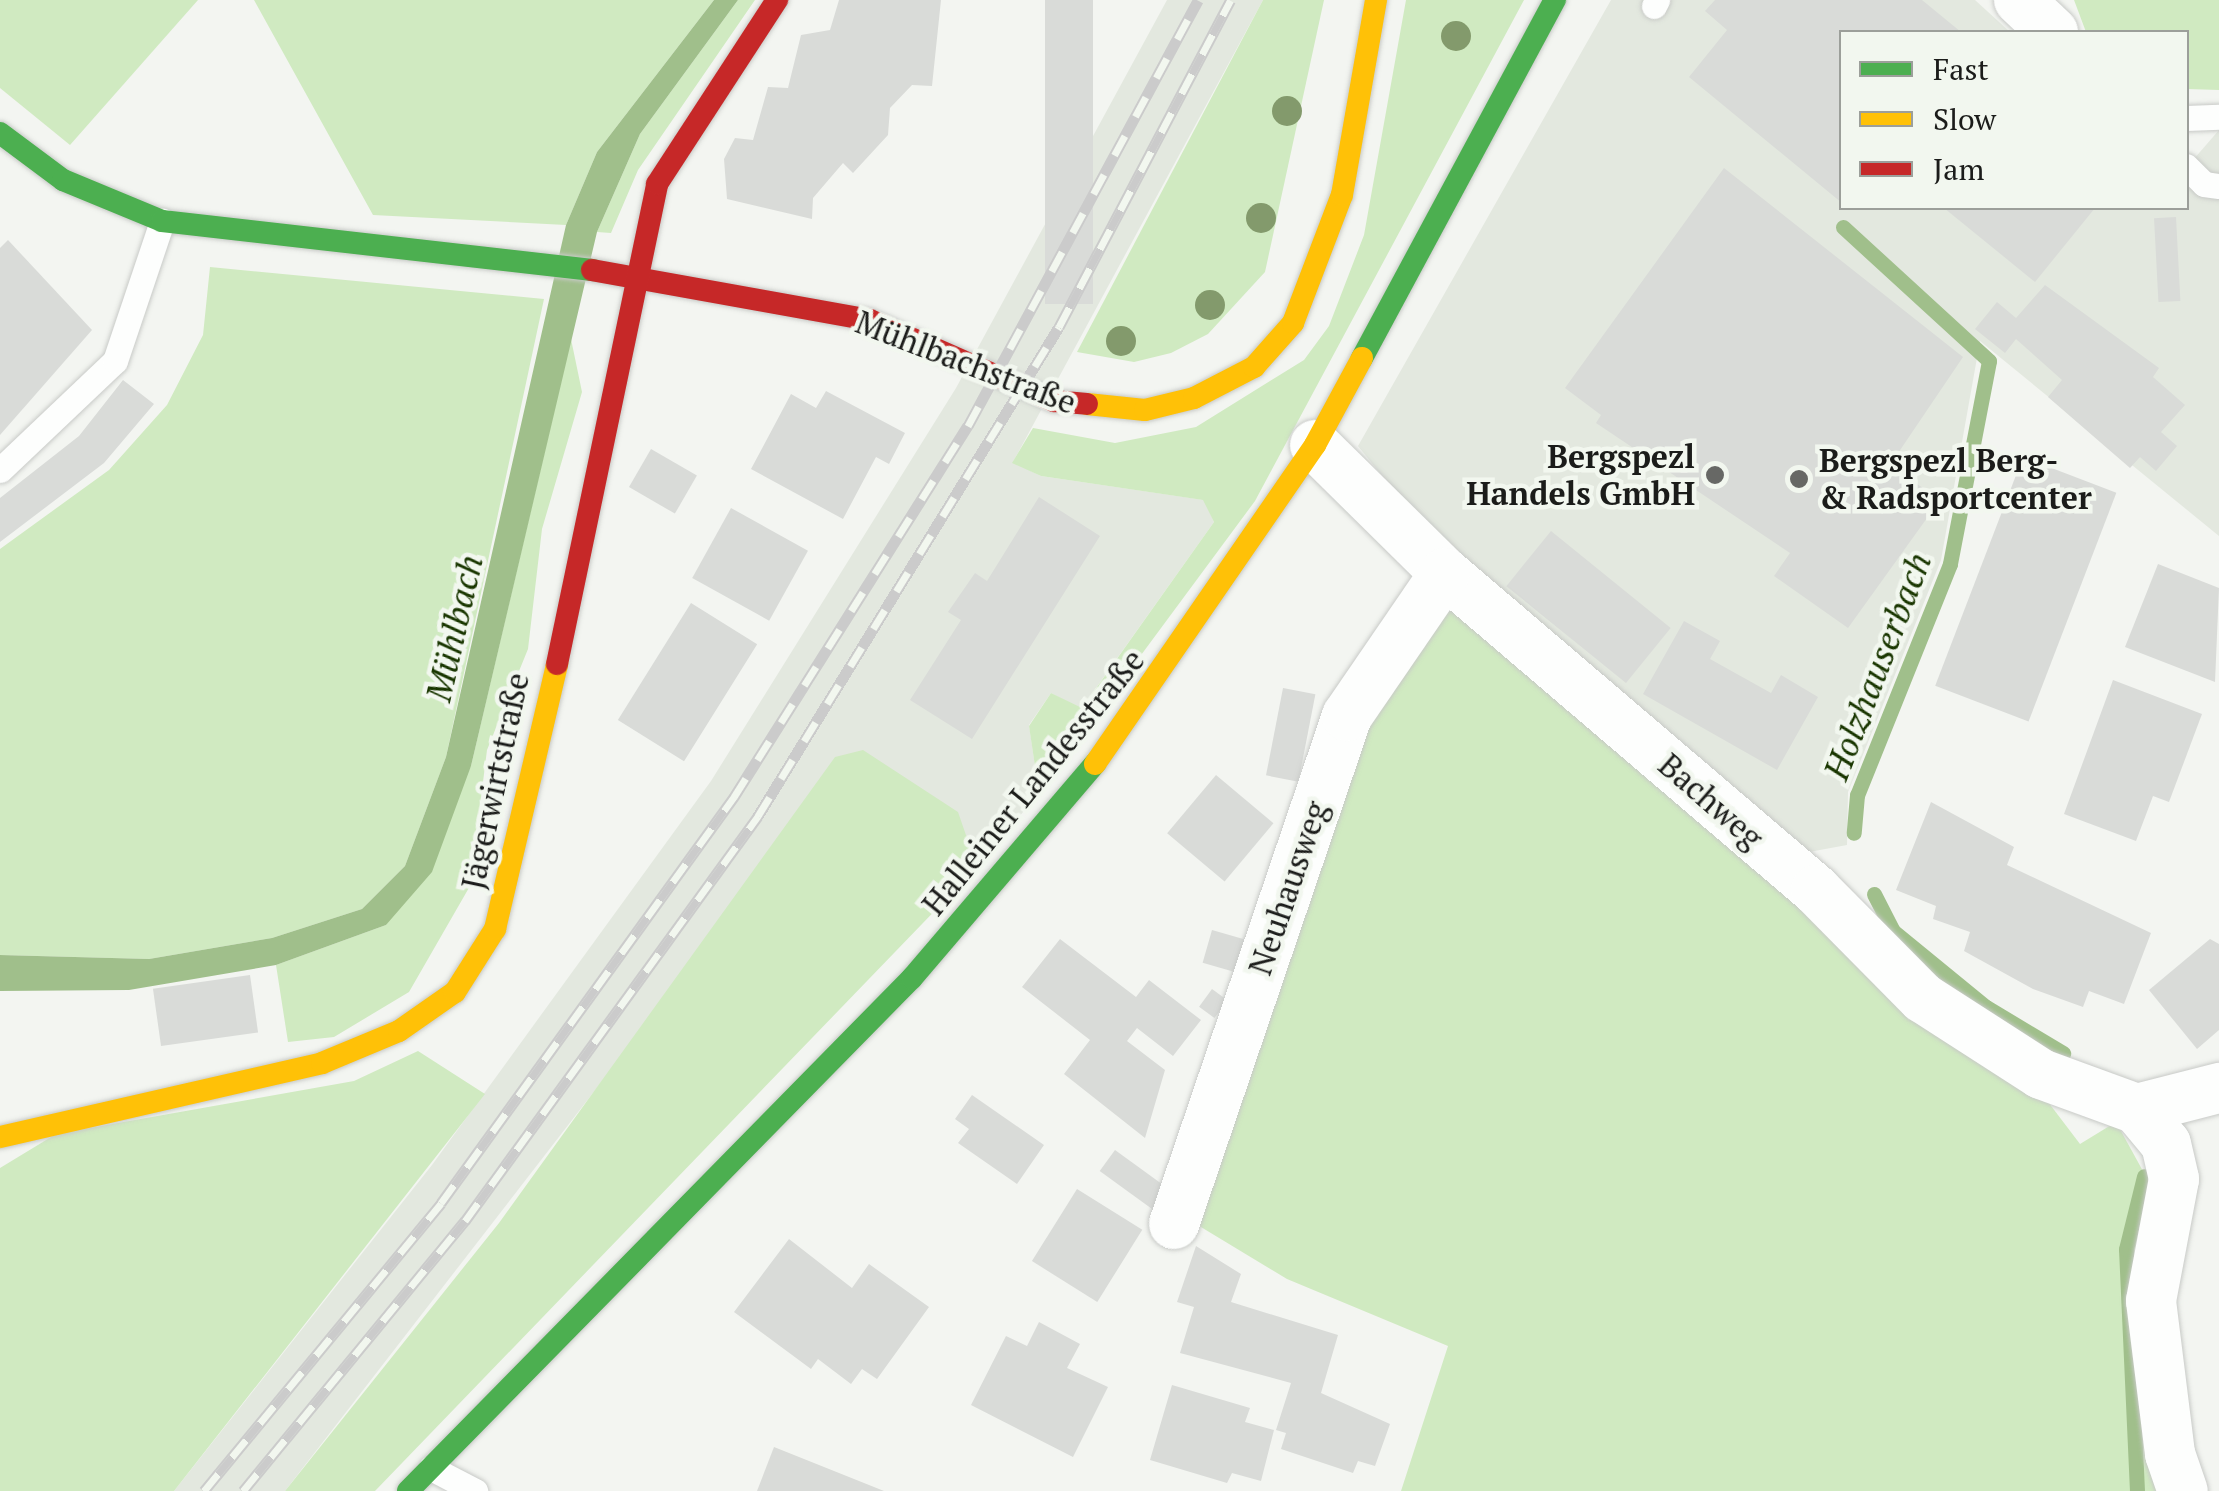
<!DOCTYPE html>
<html>
<head>
<meta charset="utf-8">
<style>
	body { margin:0 }
	#map { position:relative; width:2219px; height:1491px; overflow:hidden; background:#f3f5f1; font-family:"PT Serif",serif }
	div>[style] { position:absolute }
	[style*='--x'] { left:calc(var(--x)*1px); top:calc(var(--y)*1px); width:calc(var(--w)*1px); rotate:calc(var(--a)*1deg) }
	.built>* { inset:0; background:#e3e8df }
	.green>* { inset:0; background:#d0eac1 }
	.water>* { inset:0; background:#a0bf8b }
	.stream>* { height:15px; margin:-7.5px; padding:0 7.5px; transform-origin:7.5px; border-radius:7.5px; background:#a0bf8b }
	.building>* { inset:0; background:#d9dbd8; transform-origin:0 0 }
	.roads { filter:drop-shadow(0 0 2px #c8cac7) drop-shadow(0 0 2px #c8cac7) }
	.lane>* { height:25px; margin:-12.5px; padding:0 12.5px; transform-origin:12.5px; border-radius:12.5px; background:#fdfefd }
	.street>* { height:50px; margin:-25px; padding:0 25px; transform-origin:25px; border-radius:25px; background:#fdfefd }
	.fast>* { height:22px; margin:-11px; padding:0 11px; transform-origin:11px; border-radius:11px; background:#4caf50 }
	.slow>* { height:22px; margin:-11px; padding:0 11px; transform-origin:11px; border-radius:11px; background:#ffc107 }
	.jam>* { height:22px; margin:-11px; padding:0 11px; transform-origin:11px; border-radius:11px; background:#c62828 }
	.rail>* { height:11px; margin-top:-5.5px; transform-origin:0; background:repeating-linear-gradient(90deg,#f2f7ef 0 22px,#cbcbcb 0 44px); box-sizing:border-box; border-block:2px solid #cbcbcb }
	.trees>* { width:30px; height:30px; margin:-15px; border-radius:50%; background:#839a6c }
	.dots>* { width:28px; height:28px; translate:-50% -50%; box-sizing:border-box; border:5px solid #f2f7ef; border-radius:50% }
	span { translate:-50% -50%; white-space:nowrap; text-align:center; line-height:1.15; -webkit-text-stroke:9px #f2f7ef; paint-order:stroke }
	.street-label { font-size:32px; color:#1b1c1a }
	.poi-label { font-size:32px; color:#1b1c1a; font-weight:700 }
	.right { translate:-100% -50%; text-align:right }
	.left { translate:0 -50%; text-align:left }
	.water-label { font-size:35px; color:#193600; font-style:italic }
	.legend { position:absolute; left:1839px; top:30px; width:350px; height:180px; box-sizing:border-box; background:#f2f7ef; border:2px solid #9c9f9a; margin:0; padding:12px 18px; list-style:none; font-size:30px; color:#1b1c1a }
	.legend li { display:flex; align-items:center; gap:20px; height:50px }
	.legend b { width:50px; border:2px solid #9c9f9a }
</style>
</head>
<body>
<div id="map">
	<div class="built">
		<div style="clip-path:polygon(1167px 0,1263px 0,1013px 462px,1041px 476px,1204px 500px,1214px 522px,1081px 709px,1051px 693px,1029px 725px,1039px 793px,977px 867px,637px 1036px,285px 1491px,174px 1491px,432px 1165px,711px 781px,956px 388px)"></div>
		<div style="clip-path:polygon(1611px 0,1975px 0,2010px 32px,1842px 32px,1842px 208px,2186px 208px,2187px 167px,2219px 130px,2219px 536px,1980px 341px,1941px 560px,1848px 792px,1847px 845px,1809px 852px,1414px 515px,1358px 446px)"></div>
	</div>
	<div class="green">
		<div style="clip-path:polygon(0 0,198px 0,70px 145px,0 88px)"></div>
		<div style="clip-path:polygon(254px 0,714px 0,597px 152px,566px 225px,373px 215px)"></div>
		<div style="clip-path:polygon(738px 0,755px 0,638px 170px,611px 233px,597px 232px,640px 134px)"></div>
		<div style="clip-path:polygon(1263px 0,1324px 0,1265px 272px,1208px 334px,1171px 353px,1134px 362px,1077px 352px)"></div>
		<div style="clip-path:polygon(1406px 0,1524px 0,1255px 501px,1039px 793px,1029px 726px,1051px 693px,1082px 708px,1214px 522px,1203px 500px,1041px 476px,1012px 463px,1033px 428px,1115px 443px,1196px 427px,1304px 360px,1329px 326px,1364px 235px)"></div>
		<div style="clip-path:polygon(2074px 0,2219px 0,2219px 90px,2187px 89px,2186px 32px,2086px 32px)"></div>
		<div style="clip-path:polygon(210px 267px,544px 299px,446px 757px,405px 866px,362px 909px,272px 938px,149px 959px,0 955px,0 549px,109px 470px,167px 405px,203px 335px)"></div>
		<div style="clip-path:polygon(571px 339px,582px 392px,542px 529px,528px 649px,487px 750px,470px 886px,409px 992px,334px 1037px,288px 1042px,276px 965px,386px 925px,471px 766px)"></div>
		<div style="clip-path:polygon(1450px 601px,2042px 1094px,2080px 1144px,2116px 1122px,2155px 1193px,2159px 1491px,1401px 1491px,1448px 1346px,1287px 1279px,1191px 1221px,1354px 725px)"></div>
		<div style="clip-path:polygon(863px 750px,958px 812px,977px 867px,375px 1491px,285px 1491px,499px 1223px,835px 757px)"></div>
		<div style="clip-path:polygon(418px 1051px,485px 1094px,174px 1491px,0 1491px,0 1168px,56px 1134px,354px 1081px)"></div>
	</div>
	<div class="water">
		<div style="clip-path:polygon(714px 0,738px 0,640px 134px,597px 232px,471px 766px,432px 872px,386px 925px,276px 965px,129px 990px,0 991px,0 955px,149px 959px,272px 938px,362px 909px,405px 866px,446px 757px,566px 225px,597px 152px)"></div>
	</div>
	<div class="stream">
		<div style="--x:1843;--y:227;--w:198;--a:42.5"></div>
		<div style="--x:1989;--y:361;--w:207;--a:100.9"></div>
		<div style="--x:1950;--y:564;--w:249;--a:111.9"></div>
		<div style="--x:1857;--y:795;--w:38;--a:95"></div>
		<div style="--x:1874;--y:894;--w:42;--a:62.8"></div>
		<div style="--x:1893;--y:931;--w:120;--a:39.3"></div>
		<div style="--x:1986;--y:1007;--w:90;--a:30.9"></div>
		<div style="--x:2137;--y:1491;--w:242;--a:-92.6"></div>
		<div style="--x:2126;--y:1249;--w:75;--a:-76.1"></div>
	</div>
	<div class="building">
		<div style="clip-path:polygon(839px 0,941px 0,932px 86px,912px 85px,890px 108px,888px 135px,853px 173px,843px 163px,813px 198px,812px 219px,727px 199px,724px 159px,735px 138px,753px 140px,768px 87px,788px 88px,801px 35px,830px 30px)"></div>
		<div style="left:1045px;top:0;width:48px;height:304px"></div>
		<div style="clip-path:polygon(1715px 0,1922px 0,1961px 32px,1842px 32px,1842px 203px,1689px 77px,1727px 30px,1705px 11px)"></div>
		<div style="clip-path:polygon(1724px 168px,1963px 357px,1890px 465px,1940px 500px,1848px 628px,1774px 576px,1790px 553px,1596px 423px,1601px 415px,1565px 388px)"></div>
		<div style="clip-path:polygon(1944px 208px,2095px 208px,2035px 282px)"></div>
		<div style="left:2176px;top:217px;width:84px;height:22px;rotate:87deg"></div>
		<div style="clip-path:polygon(8px 240px,92px 330px,0 435px,0 248px)"></div>
		<div style="clip-path:polygon(2045px 285px,2159px 368px,2153px 377px,2185px 405px,2161px 432px,2177px 446px,2156px 471px,2140px 457px,2130px 468px,2048px 397px,2062px 380px,2016px 339px,2005px 353px,1975px 329px,1997px 302px,2016px 318px)"></div>
		<div style="clip-path:polygon(123px 380px,154px 404px,104px 463px,0 542px,0 498px,79px 436px)"></div>
		<div style="clip-path:polygon(826px 391px,905px 433px,889px 464px,876px 457px,843px 519px,751px 469px,791px 394px,816px 408px)"></div>
		<div style="left:651px;top:449px;width:53px;height:44px;rotate:30deg"></div>
		<div style="left:2023px;top:457px;width:100px;height:245px;rotate:21deg"></div>
		<div style="clip-path:polygon(1039px 497px,1100px 536px,972px 739px,910px 700px,961px 620px,948px 612px,975px 573px,987px 581px)"></div>
		<div style="left:731px;top:508px;width:88px;height:80px;rotate:29deg"></div>
		<div style="left:1551px;top:531px;width:154px;height:71px;rotate:39deg"></div>
		<div style="clip-path:polygon(2158px 564px,2219px 588px,2215px 682px,2125px 647px)"></div>
		<div style="left:691px;top:603px;width:78px;height:138px;rotate:32deg"></div>
		<div style="clip-path:polygon(1684px 621px,1720px 641px,1710px 659px,1771px 693px,1781px 675px,1818px 697px,1777px 770px,1643px 694px)"></div>
		<div style="clip-path:polygon(2113px 680px,2202px 714px,2169px 802px,2153px 796px,2136px 841px,2064px 814px)"></div>
		<div style="left:1283px;top:688px;width:33px;height:89px;rotate:11deg"></div>
		<div style="left:1216px;top:775px;width:75px;height:76px;rotate:40deg"></div>
		<div style="clip-path:polygon(1931px 802px,2014px 847px,2007px 865px,2151px 933px,2124px 1004px,2089px 991px,2083px 1007px,2033px 989px,1964px 951px,1970px 932px,1933px 919px,1936px 906px,1896px 890px)"></div>
		<div style="left:1212px;top:930px;width:37px;height:34px;rotate:16deg"></div>
		<div style="clip-path:polygon(1060px 939px,1136px 997px,1149px 980px,1201px 1020px,1173px 1056px,1137px 1028px,1127px 1041px,1165px 1070px,1145px 1138px,1064px 1074px,1090px 1040px,1022px 987px)"></div>
		<div style="clip-path:polygon(2210px 939px,2219px 944px,2219px 1030px,2197px 1049px,2149px 990px)"></div>
		<div style="left:250px;top:975px;width:58px;height:98px;rotate:82deg"></div>
		<div style="left:1212px;top:989px;width:19px;height:22px;rotate:36deg"></div>
		<div style="clip-path:polygon(972px 1095px,1044px 1145px,1017px 1184px,958px 1143px,969px 1129px,955px 1119px)"></div>
		<div style="left:1115px;top:1150px;width:66px;height:26px;rotate:36deg"></div>
		<div style="left:1077px;top:1189px;width:77px;height:85px;rotate:32deg"></div>
		<div style="clip-path:polygon(789px 1239px,852px 1288px,869px 1264px,929px 1307px,877px 1379px,862px 1369px,851px 1384px,818px 1359px,811px 1369px,734px 1312px)"></div>
		<div style="clip-path:polygon(1196px 1246px,1241px 1274px,1231px 1302px,1338px 1335px,1321px 1393px,1390px 1424px,1375px 1466px,1358px 1461px,1353px 1473px,1281px 1449px,1286px 1433px,1276px 1430px,1291px 1383px,1180px 1353px,1194px 1307px,1177px 1302px)"></div>
		<div style="clip-path:polygon(1039px 1322px,1080px 1344px,1067px 1368px,1108px 1387px,1073px 1457px,971px 1405px,1006px 1336px,1027px 1346px)"></div>
		<div style="clip-path:polygon(1172px 1385px,1250px 1408px,1245px 1422px,1274px 1430px,1261px 1481px,1232px 1473px,1227px 1483px,1150px 1460px)"></div>
		<div style="clip-path:polygon(774px 1447px,884px 1491px,757px 1491px)"></div>
	</div>
	<div class="roads">
		<div class="lane">
			<div style="--x:1654;--y:6;--w:7;--a:-63"></div>
			<div style="--x:2186;--y:118;--w:33;--a:-2"></div>
			<div style="--x:2186;--y:166;--w:25;--a:45"></div>
			<div style="--x:2204;--y:184;--w:15;--a:8"></div>
			<div style="--x:0;--y:470;--w:158;--a:-43.5"></div>
			<div style="--x:115;--y:361;--w:148;--a:-71.4"></div>
			<div style="--x:431;--y:1468;--w:50;--a:27.6"></div>
		</div>
		<div class="street">
			<div style="--x:2019;--y:0;--w:47;--a:43.3"></div>
			<div style="--x:1315;--y:445;--w:182;--a:44.6"></div>
			<div style="--x:1445;--y:573;--w:488;--a:40.5"></div>
			<div style="--x:1816;--y:890;--w:152;--a:45.3"></div>
			<div style="--x:1923;--y:998;--w:140;--a:32.8"></div>
			<div style="--x:2041;--y:1074;--w:102;--a:20"></div>
			<div style="--x:2137;--y:1109;--w:85;--a:-14.4"></div>
			<div style="--x:2137;--y:1109;--w:45;--a:50.4"></div>
			<div style="--x:2166;--y:1144;--w:36;--a:77"></div>
			<div style="--x:2174;--y:1179;--w:124;--a:100.7"></div>
			<div style="--x:2151;--y:1301;--w:154;--a:82.9"></div>
			<div style="--x:2170;--y:1454;--w:39;--a:71"></div>
			<div style="--x:1174;--y:1224;--w:537;--a:-71.19"></div>
			<div style="--x:1347;--y:716;--w:173;--a:-55.6"></div>
		</div>
		<div class="fast">
			<div style="--x:0;--y:133;--w:79;--a:36.7"></div>
			<div style="--x:63;--y:180;--w:107;--a:22.5"></div>
			<div style="--x:162;--y:221;--w:433;--a:6.5"></div>
			<div style="--x:1362;--y:358;--w:407;--a:-61.7"></div>
			<div style="--x:408;--y:1491;--w:719;--a:-45.51"></div>
			<div style="--x:912;--y:978;--w:282;--a:-49.5"></div>
		</div>
		<div class="slow">
			<div style="--x:1087;--y:404;--w:58;--a:5.9"></div>
			<div style="--x:1145;--y:410;--w:50;--a:-13.8"></div>
			<div style="--x:1194;--y:398;--w:68;--a:-27.3"></div>
			<div style="--x:1254;--y:367;--w:59;--a:-48.4"></div>
			<div style="--x:1293;--y:323;--w:137;--a:-69.1"></div>
			<div style="--x:1342;--y:195;--w:198;--a:-80.1"></div>
			<div style="--x:1095;--y:764;--w:388;--a:-55.4"></div>
			<div style="--x:1315;--y:445;--w:99;--a:-61.6"></div>
			<div style="--x:0;--y:1137;--w:330;--a:-12.9"></div>
			<div style="--x:322;--y:1063;--w:83;--a:-22.6"></div>
			<div style="--x:399;--y:1031;--w:68;--a:-34.9"></div>
			<div style="--x:455;--y:992;--w:75;--a:-57.6"></div>
			<div style="--x:495;--y:929;--w:272;--a:-76.8"></div>
		</div>
		<div class="jam">
			<div style="--x:592;--y:270;--w:282;--a:10.2"></div>
			<div style="--x:870;--y:320;--w:201;--a:23.8"></div>
			<div style="--x:1054;--y:401;--w:33;--a:5"></div>
			<div style="--x:557;--y:664;--w:490;--a:-78.2"></div>
			<div style="--x:657;--y:184;--w:220;--a:-56.9"></div>
		</div>
	</div>
	<div class="rail">
		<div style="--x:204;--y:1491;--w:373;--a:-50.5"></div>
		<div style="--x:441;--y:1203;--w:501;--a:-54.18"></div>
		<div style="--x:734;--y:797;--w:439;--a:-57.8"></div>
		<div style="--x:968;--y:426;--w:484;--a:-61.6"></div>
		<div style="--x:243;--y:1491;--w:350;--a:-50.6"></div>
		<div style="--x:465;--y:1221;--w:500;--a:-54.1"></div>
		<div style="--x:758;--y:816;--w:574;--a:-58.39"></div>
		<div style="--x:1059;--y:327;--w:369;--a:-62.3"></div>
	</div>
	<div class="trees">
		<div style="left:1456px;top:36px"></div>
		<div style="left:1287px;top:111px"></div>
		<div style="left:1261px;top:218px"></div>
		<div style="left:1210px;top:305px"></div>
		<div style="left:1121px;top:341px"></div>
	</div>
	<div class="dots">
		<div style="left:1715px;top:475px;background:#676865"></div>
		<div style="left:1799px;top:479px;background:#676865"></div>
	</div>
	<div class="street-label">
		<span style="left:966px;top:362px;rotate:21deg">Mühlbachstraße</span>
		<span style="left:495px;top:781px;rotate:-78deg">Jägerwirtstraße</span>
		<span style="left:1033px;top:782px;rotate:-51deg">Halleiner Landesstraße</span>
		<span style="left:1711px;top:801px;rotate:41deg">Bachweg</span>
		<span style="left:1288px;top:888px;rotate:-71deg">Neuhausweg</span>
	</div>
	<div class="poi-label">
		<span class="right" style="left:1695px;top:475px">Bergspezl<br>Handels GmbH</span>
		<span class="left" style="left:1819px;top:479px">Bergspezl Berg-<br>&amp; Radsportcenter</span>
	</div>
	<div class="water-label">
		<span style="left:454px;top:628px;rotate:-77deg">Mühlbach</span>
		<span style="left:1877px;top:666px;rotate:-69deg">Holzhauserbach</span>
	</div>
	<ul class="legend">
	<li><b style="height:12px;background:#4caf50"></b>Fast</li>
	<li><b style="height:12px;background:#ffc107"></b>Slow</li>
	<li><b style="height:12px;background:#c62828"></b>Jam</li>
	</ul>
</div>
</body>
</html>
